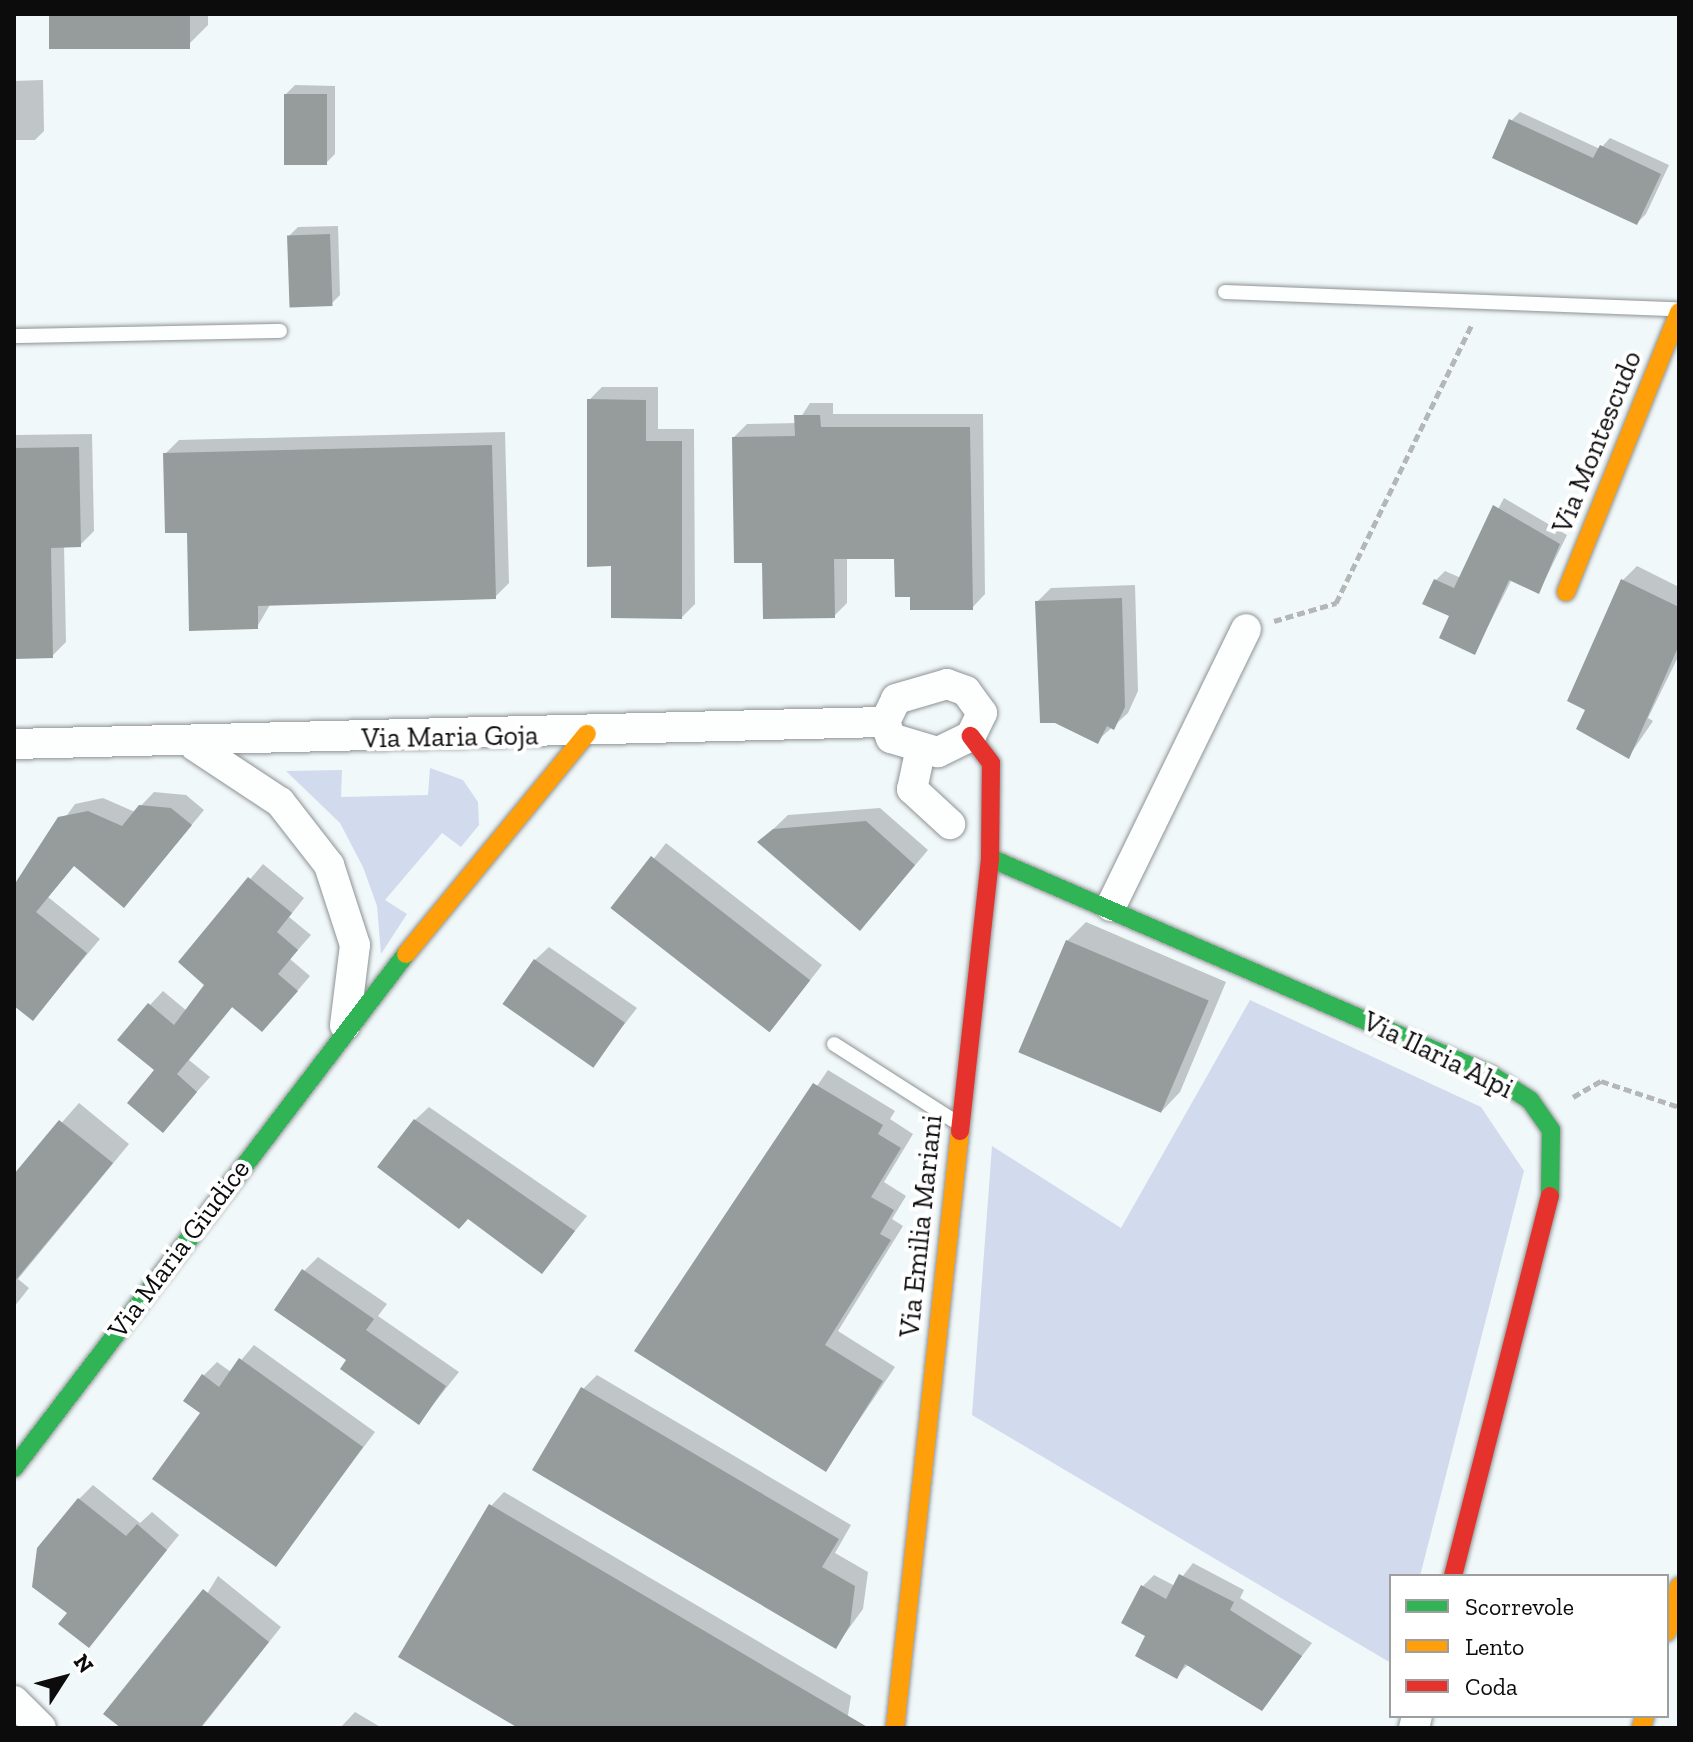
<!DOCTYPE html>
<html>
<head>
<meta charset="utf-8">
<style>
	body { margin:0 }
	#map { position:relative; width:1693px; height:1742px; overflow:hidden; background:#f0f8fa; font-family:"Zilla Slab",serif }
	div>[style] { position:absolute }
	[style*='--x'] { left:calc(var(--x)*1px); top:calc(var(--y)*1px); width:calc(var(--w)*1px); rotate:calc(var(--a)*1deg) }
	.green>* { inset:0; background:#d2daee }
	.shadow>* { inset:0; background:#0003; transform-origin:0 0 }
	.building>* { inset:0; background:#969c9c; transform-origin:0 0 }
	.path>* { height:5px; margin-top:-2.5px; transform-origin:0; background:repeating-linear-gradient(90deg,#b5b7b7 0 8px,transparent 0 12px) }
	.roads { filter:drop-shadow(0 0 2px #8f9293) drop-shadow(0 0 2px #8f9293) }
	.lane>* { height:14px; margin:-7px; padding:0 7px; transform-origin:7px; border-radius:7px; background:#fdfefe }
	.street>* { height:30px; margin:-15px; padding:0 15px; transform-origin:15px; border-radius:15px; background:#fdfefe }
	.fast>* { height:18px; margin:-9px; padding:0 9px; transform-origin:9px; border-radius:9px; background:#30b455 }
	.slow>* { height:18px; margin:-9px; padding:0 9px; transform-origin:9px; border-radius:9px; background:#ff9f0a }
	.jam>* { height:18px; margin:-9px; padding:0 9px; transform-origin:9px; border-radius:9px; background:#e5322d }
	span { translate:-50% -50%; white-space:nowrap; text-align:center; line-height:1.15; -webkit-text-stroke:8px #fff; paint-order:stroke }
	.street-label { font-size:28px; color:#0c0c0c }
	.frame { position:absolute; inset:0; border:16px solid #0c0c0c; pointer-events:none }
	.legend { position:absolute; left:1389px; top:1574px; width:280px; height:144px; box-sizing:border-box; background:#fff; border:2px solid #9e9e9e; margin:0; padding:10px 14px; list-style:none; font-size:24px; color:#0c0c0c }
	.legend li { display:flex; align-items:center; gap:16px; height:40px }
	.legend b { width:40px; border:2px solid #9e9e9e }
	.north { position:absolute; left:24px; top:1638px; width:80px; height:80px; -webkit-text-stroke:6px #fff; paint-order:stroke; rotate:54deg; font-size:22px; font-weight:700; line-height:32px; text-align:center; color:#0c0c0c }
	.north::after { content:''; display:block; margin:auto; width:28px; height:36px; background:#0c0c0c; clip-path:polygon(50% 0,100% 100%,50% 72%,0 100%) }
</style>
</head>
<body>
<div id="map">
	<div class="green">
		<div style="clip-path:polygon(430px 768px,463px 780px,478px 802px,479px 825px,461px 847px,442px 833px,385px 900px,407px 914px,381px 954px,377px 906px,363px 867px,340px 823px,286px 771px,342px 770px,341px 797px,428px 795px)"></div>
		<div style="clip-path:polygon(1250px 1000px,1481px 1107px,1524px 1171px,1420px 1576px,1391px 1576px,1391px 1663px,972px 1415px,992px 1146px,1121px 1228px)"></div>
	</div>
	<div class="shadow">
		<div style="clip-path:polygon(51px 14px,208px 14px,208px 25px,190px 43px)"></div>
		<div style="clip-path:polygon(43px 80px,44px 131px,35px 140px,14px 140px,14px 81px)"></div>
		<div style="clip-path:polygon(295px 85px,335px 86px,335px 154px,326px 163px,286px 94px)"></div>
		<div style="clip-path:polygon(1520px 112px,1600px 149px,1610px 138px,1669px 165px,1646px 214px,1637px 223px,1511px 121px)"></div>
		<div style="clip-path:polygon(338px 226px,340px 295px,331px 304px,289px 236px,298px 227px)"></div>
		<div style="clip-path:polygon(602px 387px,658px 387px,658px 429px,694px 429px,695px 604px,682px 617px,613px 564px,589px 400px)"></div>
		<div style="clip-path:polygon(810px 403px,833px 403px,833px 414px,983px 414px,985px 594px,972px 608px,911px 595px,896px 557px,847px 557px,847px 603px,834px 616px,764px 561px,734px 437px,747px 424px,797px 423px)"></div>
		<div style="clip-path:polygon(505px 432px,509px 583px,495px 597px,271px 603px,257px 627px,189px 531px,165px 454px,179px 440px)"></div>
		<div style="clip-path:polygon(92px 434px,94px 531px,80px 545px,64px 545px,66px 642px,52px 656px,14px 657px,14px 435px)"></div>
		<div style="clip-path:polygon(1504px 498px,1567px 535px,1539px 592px,1512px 579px,1475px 652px,1436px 580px,1445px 571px,1461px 578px)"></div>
		<div style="clip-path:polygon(1637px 566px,1679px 587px,1679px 655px,1648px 718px,1653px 721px,1629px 756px,1588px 709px,1623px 580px)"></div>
		<div style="clip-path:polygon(1135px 585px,1138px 691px,1128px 713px,1097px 741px,1037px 602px,1051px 588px)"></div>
		<div style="clip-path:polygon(154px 792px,186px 795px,204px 810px,137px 891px,75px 864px,48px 897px,100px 939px,33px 1019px,14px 1004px,14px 888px,75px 804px,103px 798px,135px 812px)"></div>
		<div style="clip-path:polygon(880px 808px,928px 850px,873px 915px,760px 842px,788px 815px)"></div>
		<div style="left:666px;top:843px;width:198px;height:84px;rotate:38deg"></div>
		<div style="clip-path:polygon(263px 864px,304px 898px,289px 917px,311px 935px,290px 959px,310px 976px,276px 1016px,233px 1006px,189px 1060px,210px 1077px,163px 1130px,150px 1005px,163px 991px,187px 1011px,207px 984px,180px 962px)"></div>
		<div style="clip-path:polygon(1086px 922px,1226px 982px,1180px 1092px,1162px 1111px,1067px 941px)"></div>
		<div style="clip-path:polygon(549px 947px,637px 1008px,592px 1066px,535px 960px)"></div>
		<div style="clip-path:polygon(828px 1070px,895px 1111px,890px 1119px,913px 1134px,884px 1182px,906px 1196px,892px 1219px,903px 1226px,838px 1331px,895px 1367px,826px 1469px,636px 1350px)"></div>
		<div style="clip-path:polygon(79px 1103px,129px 1144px,18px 1279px,29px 1288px,14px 1307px,14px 1177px)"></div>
		<div style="clip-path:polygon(429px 1107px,587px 1216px,542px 1272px,415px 1120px)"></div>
		<div style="clip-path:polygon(318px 1257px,387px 1304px,378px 1316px,459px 1372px,419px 1422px,349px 1360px,304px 1271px)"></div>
		<div style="clip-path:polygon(254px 1345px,375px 1432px,276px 1564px,203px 1412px,203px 1376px,217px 1362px,231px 1372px)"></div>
		<div style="clip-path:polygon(597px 1375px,851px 1525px,835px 1553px,868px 1572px,863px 1609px,836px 1646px,583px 1389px)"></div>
		<div style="clip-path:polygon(93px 1485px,140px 1523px,152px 1512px,179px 1535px,89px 1646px,70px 1613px,79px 1499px)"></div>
		<div style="clip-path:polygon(504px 1492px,851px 1696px,846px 1728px,522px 1728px,491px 1506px)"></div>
		<div style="clip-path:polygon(1193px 1563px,1244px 1590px,1240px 1598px,1312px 1643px,1262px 1708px,1189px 1664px,1176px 1676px,1148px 1636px,1143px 1586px,1154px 1575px,1175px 1586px)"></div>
		<div style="clip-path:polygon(218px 1576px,281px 1627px,201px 1728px,124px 1728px)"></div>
		<div style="clip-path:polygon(355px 1712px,382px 1728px,340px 1728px)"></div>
	</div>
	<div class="building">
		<div style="left:49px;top:14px;width:141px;height:35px"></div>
		<div style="left:284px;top:94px;width:43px;height:71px"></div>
		<div style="clip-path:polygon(1509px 119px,1593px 158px,1600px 145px,1661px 174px,1637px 225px,1492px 158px)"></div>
		<div style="left:330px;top:234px;width:72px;height:43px;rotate:88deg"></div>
		<div style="clip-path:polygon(587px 399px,646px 400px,646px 441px,682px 441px,682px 619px,611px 618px,611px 566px,587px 567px)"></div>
		<div style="clip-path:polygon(794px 415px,820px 415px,821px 427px,970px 427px,973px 610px,910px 610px,910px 597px,895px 597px,894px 559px,834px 559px,835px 618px,763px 619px,762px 563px,734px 563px,732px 437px,795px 436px)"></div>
		<div style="clip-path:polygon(492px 445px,496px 599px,258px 606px,258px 629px,189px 631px,187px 533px,165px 533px,163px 453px)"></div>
		<div style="clip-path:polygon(79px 447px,81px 547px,51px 548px,53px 658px,14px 659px,14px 448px)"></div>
		<div style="clip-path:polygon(1493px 505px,1560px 544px,1539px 594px,1509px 580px,1475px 655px,1439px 638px,1449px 616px,1422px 604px,1434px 579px,1454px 588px)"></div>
		<div style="clip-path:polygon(1621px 579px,1679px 607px,1679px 645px,1629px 759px,1576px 729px,1585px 710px,1567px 701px)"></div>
		<div style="clip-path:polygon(1122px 598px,1125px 707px,1114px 730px,1107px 726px,1098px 744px,1055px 723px,1040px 723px,1035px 601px)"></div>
		<div style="clip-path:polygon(139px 805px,171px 808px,192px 825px,124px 908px,74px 866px,36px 912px,87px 953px,33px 1021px,14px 1006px,14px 885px,58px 817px,88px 811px,122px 826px)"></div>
		<div style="clip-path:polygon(866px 821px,915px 865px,860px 931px,757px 842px,773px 829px)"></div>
		<div style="left:651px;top:856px;width:202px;height:66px;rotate:38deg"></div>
		<div style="clip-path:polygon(248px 877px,292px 913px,277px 932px,298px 950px,278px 974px,298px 991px,262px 1032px,232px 1007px,177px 1074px,197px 1092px,163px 1133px,127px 1103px,154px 1070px,117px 1040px,148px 1003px,174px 1025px,204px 985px,178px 962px)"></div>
		<div style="left:1066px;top:940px;width:155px;height:122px;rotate:23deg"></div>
		<div style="left:534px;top:959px;width:111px;height:55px;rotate:35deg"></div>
		<div style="clip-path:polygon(813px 1083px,883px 1125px,878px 1134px,901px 1148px,871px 1197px,894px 1210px,880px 1234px,891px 1240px,825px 1345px,883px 1381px,826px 1472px,634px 1351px)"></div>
		<div style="clip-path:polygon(414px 1119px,575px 1231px,542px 1274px,468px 1219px,459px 1229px,377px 1167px)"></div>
		<div style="clip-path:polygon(59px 1120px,113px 1163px,14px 1282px,14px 1174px)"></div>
		<div style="clip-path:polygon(302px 1269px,374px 1319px,366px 1330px,446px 1386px,419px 1425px,340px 1369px,346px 1360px,274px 1310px)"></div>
		<div style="clip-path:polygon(239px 1358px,363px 1447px,276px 1567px,152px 1479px,200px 1413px,183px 1401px,202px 1374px,219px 1387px)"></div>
		<div style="clip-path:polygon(581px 1387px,839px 1539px,822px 1567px,855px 1586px,850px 1625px,836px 1649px,532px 1470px)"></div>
		<div style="clip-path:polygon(78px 1498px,126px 1536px,137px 1524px,167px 1550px,89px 1648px,58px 1624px,67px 1613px,32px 1587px,37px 1548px)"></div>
		<div style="clip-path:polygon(489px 1504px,869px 1728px,518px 1728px,398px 1657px)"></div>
		<div style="clip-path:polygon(1179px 1574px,1234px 1602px,1230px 1610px,1302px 1656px,1262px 1711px,1185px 1664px,1177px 1679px,1135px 1656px,1145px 1636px,1121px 1623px,1141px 1585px,1166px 1599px)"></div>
		<div style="clip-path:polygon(203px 1589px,269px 1642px,200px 1728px,121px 1728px,103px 1714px)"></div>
	</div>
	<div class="path">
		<div style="--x:1274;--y:621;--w:65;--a:-16.2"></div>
		<div style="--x:1336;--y:603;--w:310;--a:-64"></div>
		<div style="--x:1573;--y:1097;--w:32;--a:-30"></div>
		<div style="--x:1601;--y:1081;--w:82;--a:18.4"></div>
	</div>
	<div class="roads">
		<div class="lane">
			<div style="--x:1225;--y:292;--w:450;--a:2.2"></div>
			<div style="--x:14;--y:336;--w:266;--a:-1.1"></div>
			<div style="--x:834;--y:1044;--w:145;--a:32.6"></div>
		</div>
		<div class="street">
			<div style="--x:947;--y:684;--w:20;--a:20"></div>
			<div style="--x:966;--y:691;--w:27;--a:54"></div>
			<div style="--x:982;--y:713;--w:25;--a:116"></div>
			<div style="--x:971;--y:736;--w:37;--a:154"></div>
			<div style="--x:938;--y:752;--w:49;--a:-163.4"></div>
			<div style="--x:891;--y:738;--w:17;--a:-111"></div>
			<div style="--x:885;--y:722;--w:25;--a:-64"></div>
			<div style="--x:896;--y:699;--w:53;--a:-16.4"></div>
			<div style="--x:14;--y:744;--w:871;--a:-1.45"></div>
			<div style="--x:195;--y:746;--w:102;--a:33.4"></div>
			<div style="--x:280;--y:802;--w:80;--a:52.1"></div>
			<div style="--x:329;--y:865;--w:84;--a:72"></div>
			<div style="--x:355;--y:945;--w:81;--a:97.1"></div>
			<div style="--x:920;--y:752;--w:38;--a:102"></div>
			<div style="--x:912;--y:789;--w:52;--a:42.6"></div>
			<div style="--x:1111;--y:906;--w:308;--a:-64"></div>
			<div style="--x:14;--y:1701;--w:38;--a:45"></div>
			<div style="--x:1414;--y:1728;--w:12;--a:-76"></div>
		</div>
		<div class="fast">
			<div style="--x:990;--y:858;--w:546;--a:23.42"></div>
			<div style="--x:1491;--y:1075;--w:46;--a:32.7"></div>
			<div style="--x:1530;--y:1100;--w:37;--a:55"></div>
			<div style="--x:1551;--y:1130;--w:66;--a:90.9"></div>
			<div style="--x:14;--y:1468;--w:646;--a:-52.67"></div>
		</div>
		<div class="slow">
			<div style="--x:1566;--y:592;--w:302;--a:-68"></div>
			<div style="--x:406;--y:954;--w:285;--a:-50.6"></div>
			<div style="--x:1667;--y:1632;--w:47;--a:-75.1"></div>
			<div style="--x:895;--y:1728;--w:601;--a:-83.79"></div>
			<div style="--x:1641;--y:1728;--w:13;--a:-72"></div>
		</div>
		<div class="jam">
			<div style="--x:960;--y:1131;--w:275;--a:-83.7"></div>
			<div style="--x:990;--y:858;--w:95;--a:-89.4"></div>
			<div style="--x:991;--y:763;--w:34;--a:-127"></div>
			<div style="--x:1453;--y:1576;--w:392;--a:-75.7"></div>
		</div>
	</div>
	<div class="street-label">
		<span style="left:1597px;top:442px;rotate:-68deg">Via Montescudo</span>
		<span style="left:450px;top:737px;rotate:-1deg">Via Maria Goja</span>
		<span style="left:1438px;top:1055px;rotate:26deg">Via Ilaria Alpi</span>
		<span style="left:921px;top:1226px;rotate:-84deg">Via Emilia Mariani</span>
		<span style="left:179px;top:1249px;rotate:-53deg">Via Maria Giudice</span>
	</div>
	<div class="frame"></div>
	<ul class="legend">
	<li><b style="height:10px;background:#30b455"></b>Scorrevole</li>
	<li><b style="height:10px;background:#ff9f0a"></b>Lento</li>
	<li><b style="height:10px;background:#e5322d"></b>Coda</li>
	</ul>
	<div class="north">N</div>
</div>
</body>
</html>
